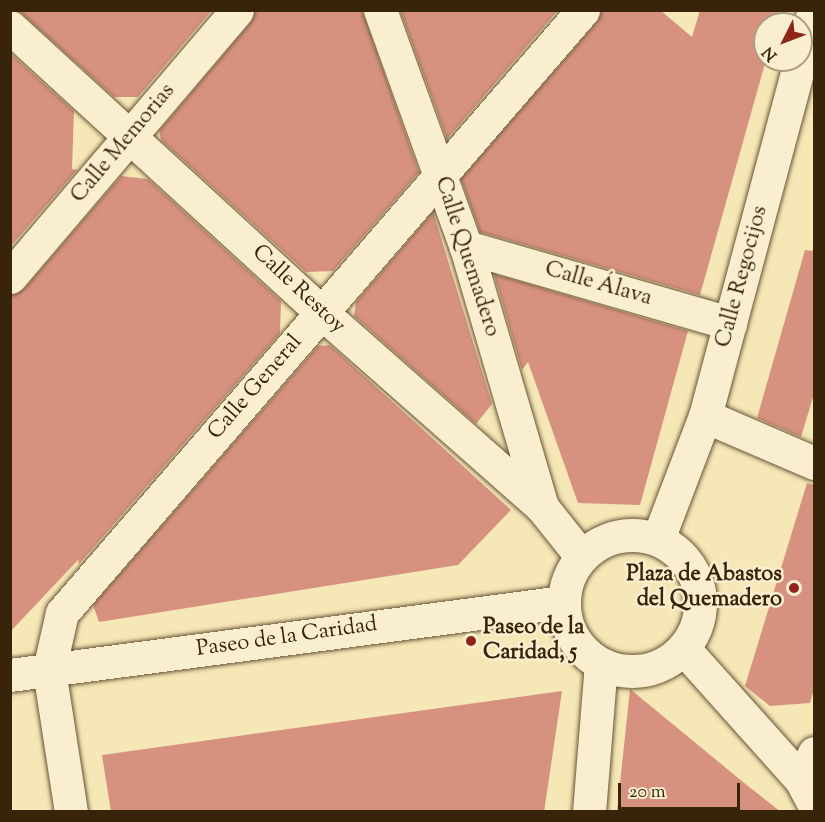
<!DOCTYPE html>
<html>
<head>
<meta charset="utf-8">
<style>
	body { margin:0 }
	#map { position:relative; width:825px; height:822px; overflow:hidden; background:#f6e7b6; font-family:"Sorts Mill Goudy",serif }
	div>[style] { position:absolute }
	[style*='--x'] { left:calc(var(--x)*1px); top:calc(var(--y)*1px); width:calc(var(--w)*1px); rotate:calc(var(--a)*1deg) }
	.building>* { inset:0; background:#d7927f }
	.roads { filter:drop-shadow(0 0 2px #685436) drop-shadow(0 0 2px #685436) }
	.minor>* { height:33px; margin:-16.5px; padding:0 16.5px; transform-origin:16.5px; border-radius:16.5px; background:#f9efd0 }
	.minor>.ring { margin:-16.5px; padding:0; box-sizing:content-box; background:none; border:33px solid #f9efd0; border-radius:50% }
	.dots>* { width:16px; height:16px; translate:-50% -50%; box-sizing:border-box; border:3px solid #f9efd0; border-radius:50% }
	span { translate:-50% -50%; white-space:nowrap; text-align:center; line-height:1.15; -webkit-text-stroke:5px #f9efd0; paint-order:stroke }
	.street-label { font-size:22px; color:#38230b }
	.poi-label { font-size:22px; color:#38230b; font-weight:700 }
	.right { translate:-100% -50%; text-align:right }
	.left { translate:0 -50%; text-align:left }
	.frame { position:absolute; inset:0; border:12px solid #38230b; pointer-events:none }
	.north { position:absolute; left:753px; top:12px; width:60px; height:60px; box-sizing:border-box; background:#f9efd0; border:2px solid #ac9d81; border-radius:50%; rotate:228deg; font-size:16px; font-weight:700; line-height:24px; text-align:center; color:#38230b }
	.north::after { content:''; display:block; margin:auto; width:21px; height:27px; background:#8f2418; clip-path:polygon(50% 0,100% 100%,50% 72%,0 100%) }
	.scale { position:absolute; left:618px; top:783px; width:122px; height:27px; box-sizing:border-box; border:3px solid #38230b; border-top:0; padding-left:8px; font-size:18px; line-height:21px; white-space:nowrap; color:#38230b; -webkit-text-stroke:4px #f9efd0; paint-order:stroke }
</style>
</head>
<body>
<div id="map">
	<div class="building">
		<div style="clip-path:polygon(18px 10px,212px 10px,138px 97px,114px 97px)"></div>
		<div style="clip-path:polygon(255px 10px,362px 10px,419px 172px,333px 271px,306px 272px,161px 140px,159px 131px,251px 22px)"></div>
		<div style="clip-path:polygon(400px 10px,558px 10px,447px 139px)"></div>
		<div style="clip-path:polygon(601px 10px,660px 10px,692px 37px,700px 10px,780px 10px,776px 24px,765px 24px,766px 60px,700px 295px,480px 232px,461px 179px,597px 22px)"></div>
		<div style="clip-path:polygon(10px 53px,74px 111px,72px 169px,77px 170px,10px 247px)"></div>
		<div style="clip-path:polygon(121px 176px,148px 179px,281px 301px,280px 333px,79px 564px,78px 560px,10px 632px,10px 295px,24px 289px)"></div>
		<div style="clip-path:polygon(433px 212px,492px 404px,476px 424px,354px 316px,356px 302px)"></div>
		<div style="clip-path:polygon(805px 250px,814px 251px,814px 394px,801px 437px,757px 418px)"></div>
		<div style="clip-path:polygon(494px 274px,688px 331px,640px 505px,578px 503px,528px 362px,522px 370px)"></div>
		<div style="clip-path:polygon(330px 345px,511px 510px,458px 565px,99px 622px,93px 605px,318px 346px)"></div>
		<div style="clip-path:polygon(807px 483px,814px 485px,814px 689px,810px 703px,770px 706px,745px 686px)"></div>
		<div style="clip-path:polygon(630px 689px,743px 782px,781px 812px,617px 812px)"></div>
		<div style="clip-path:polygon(562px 691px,544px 812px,111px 812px,102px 755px)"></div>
	</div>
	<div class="roads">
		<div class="minor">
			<div style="--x:380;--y:10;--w:252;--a:70.1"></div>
			<div style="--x:466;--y:247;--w:271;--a:73.7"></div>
			<div style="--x:10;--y:27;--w:422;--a:42.5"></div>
			<div style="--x:321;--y:312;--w:295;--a:41.4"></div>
			<div style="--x:542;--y:507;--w:63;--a:51.5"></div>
			<div style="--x:466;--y:247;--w:275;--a:16.1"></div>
			<div style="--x:10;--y:277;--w:350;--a:-49.6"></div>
			<div style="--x:705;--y:416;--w:119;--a:23.3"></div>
			<div class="ring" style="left:564px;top:535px;width:103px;height:103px"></div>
			<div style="--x:658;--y:539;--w:132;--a:-69.1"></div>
			<div style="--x:705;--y:416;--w:420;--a:-75"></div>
			<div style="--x:684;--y:649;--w:176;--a:48.2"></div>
			<div style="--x:801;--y:780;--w:27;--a:62"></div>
			<div style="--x:10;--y:675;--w:558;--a:-7.52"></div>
			<div style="--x:801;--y:780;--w:30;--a:-64"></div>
			<div style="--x:71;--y:812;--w:144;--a:-98.8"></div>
			<div style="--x:49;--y:670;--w:58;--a:-77.2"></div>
			<div style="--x:62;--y:613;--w:797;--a:-49.17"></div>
			<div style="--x:589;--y:812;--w:148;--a:-85.4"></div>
		</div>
	</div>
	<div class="dots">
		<div style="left:794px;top:588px;background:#8f2418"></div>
		<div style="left:471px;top:641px;background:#8f2418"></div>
	</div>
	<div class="street-label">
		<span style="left:124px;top:144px;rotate:-50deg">Calle Memorias</span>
		<span style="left:466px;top:257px;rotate:72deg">Calle Quemadero</span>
		<span style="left:743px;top:277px;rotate:-75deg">Calle Regocijos</span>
		<span style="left:598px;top:285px;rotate:16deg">Calle Álava</span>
		<span style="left:298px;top:290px;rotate:43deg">Calle Restoy</span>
		<span style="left:256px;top:388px;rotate:-49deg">Calle General</span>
		<span style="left:287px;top:638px;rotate:-8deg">Paseo de la Caridad</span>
	</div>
	<div class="poi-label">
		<span class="right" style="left:782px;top:588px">Plaza de Abastos<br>del Quemadero</span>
		<span class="left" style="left:483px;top:641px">Paseo de la<br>Caridad, 5</span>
	</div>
	<div class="frame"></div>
	<div class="north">N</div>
	<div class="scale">20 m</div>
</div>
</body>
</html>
